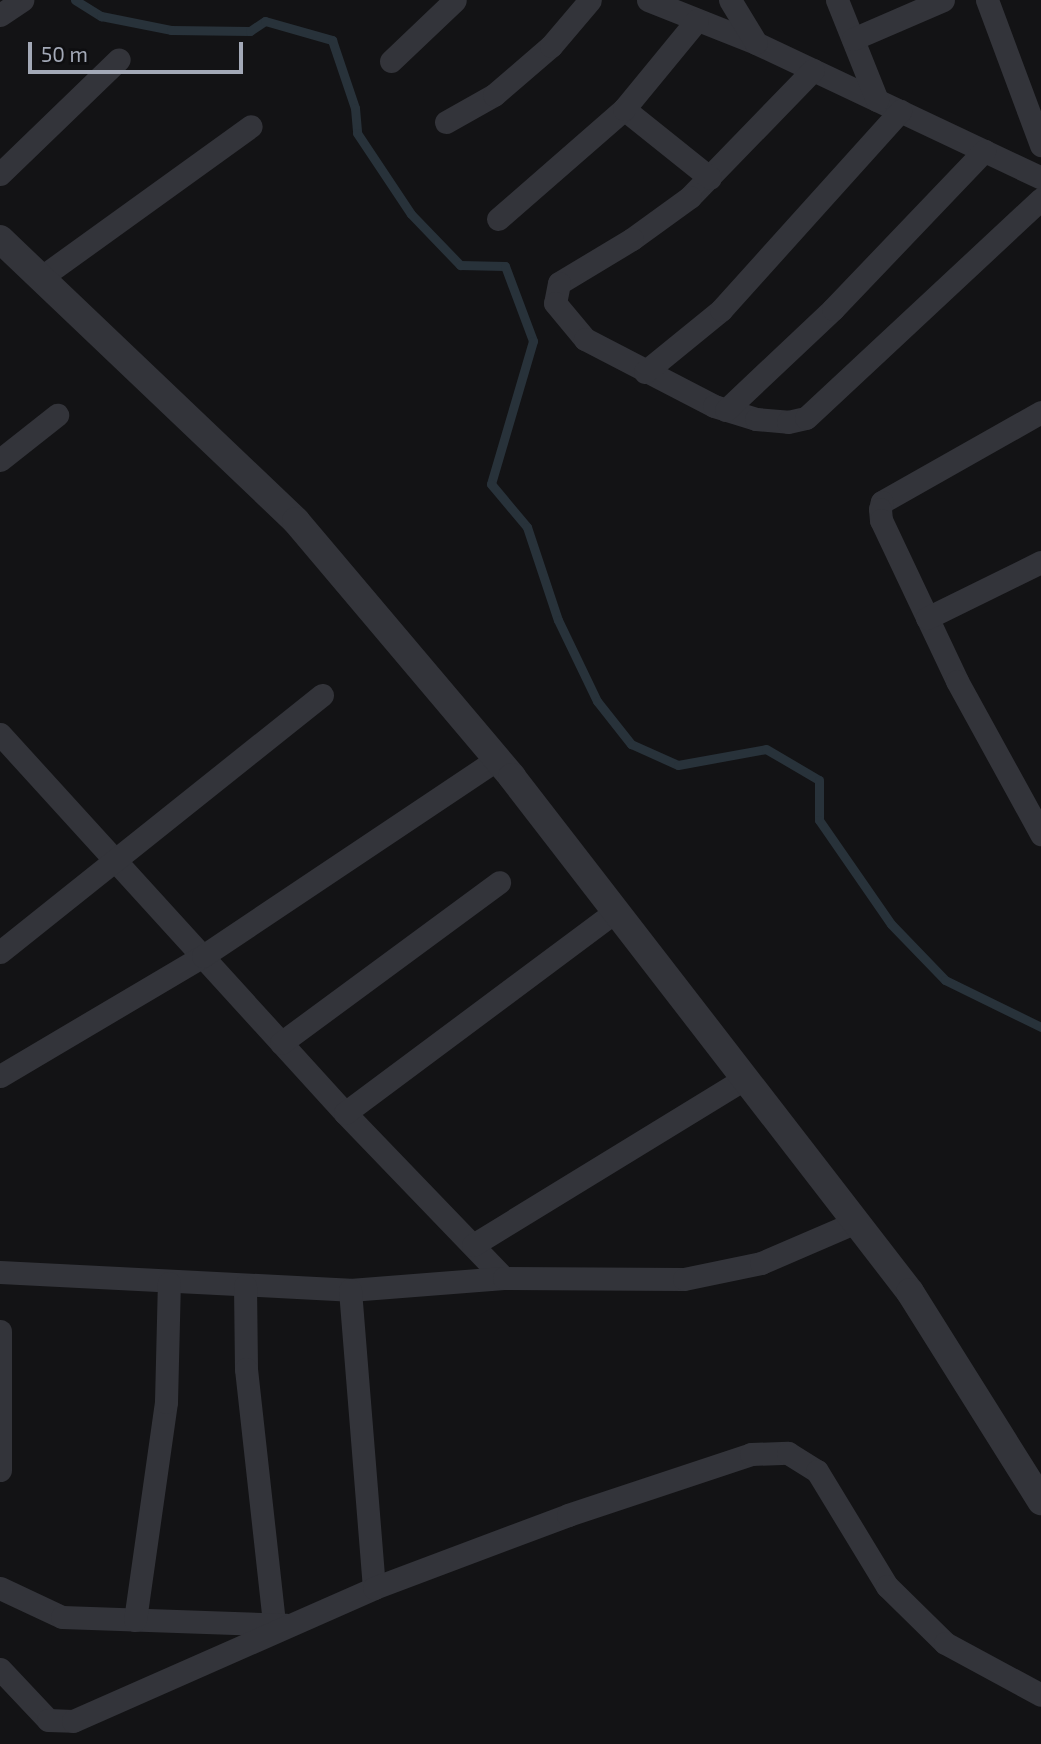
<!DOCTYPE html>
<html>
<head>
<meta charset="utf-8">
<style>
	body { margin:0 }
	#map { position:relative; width:1041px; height:1744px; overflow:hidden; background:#131315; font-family:"Exo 2",sans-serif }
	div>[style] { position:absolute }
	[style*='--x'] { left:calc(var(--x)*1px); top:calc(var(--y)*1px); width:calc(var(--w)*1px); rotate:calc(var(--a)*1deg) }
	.stream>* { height:9px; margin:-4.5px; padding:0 4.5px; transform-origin:4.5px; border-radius:4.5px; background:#28323a }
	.minor>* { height:23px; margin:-11.5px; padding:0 11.5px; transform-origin:11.5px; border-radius:11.5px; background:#33343a }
	.tertiary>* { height:28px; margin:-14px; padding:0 14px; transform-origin:14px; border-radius:14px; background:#33343a }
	span { translate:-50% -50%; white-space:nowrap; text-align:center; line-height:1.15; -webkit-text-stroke:7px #0e0e10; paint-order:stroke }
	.scale { position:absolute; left:28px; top:42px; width:215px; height:32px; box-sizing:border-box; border:4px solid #a3a9b7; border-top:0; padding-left:9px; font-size:21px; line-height:24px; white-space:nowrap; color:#a3a9b7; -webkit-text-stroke:5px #0e0e10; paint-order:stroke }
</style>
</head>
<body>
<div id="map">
	<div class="stream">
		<div style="--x:75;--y:0;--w:31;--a:32"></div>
		<div style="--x:101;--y:16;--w:71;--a:11.3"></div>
		<div style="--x:171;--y:30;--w:79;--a:0.7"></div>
		<div style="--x:250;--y:31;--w:18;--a:-34"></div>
		<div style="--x:265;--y:21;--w:70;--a:15.8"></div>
		<div style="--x:332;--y:40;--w:72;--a:71.3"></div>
		<div style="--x:355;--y:108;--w:25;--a:85"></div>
		<div style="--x:357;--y:133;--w:97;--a:56.3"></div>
		<div style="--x:411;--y:214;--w:71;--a:46.1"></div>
		<div style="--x:460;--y:265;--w:45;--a:1.3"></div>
		<div style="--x:505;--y:266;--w:80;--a:69.5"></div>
		<div style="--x:533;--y:341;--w:149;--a:106.4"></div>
		<div style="--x:491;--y:484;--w:56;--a:50.1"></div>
		<div style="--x:527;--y:527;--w:98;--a:71.6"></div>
		<div style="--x:558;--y:620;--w:90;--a:64.3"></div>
		<div style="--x:597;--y:701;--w:55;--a:51.7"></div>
		<div style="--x:631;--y:744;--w:51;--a:24.1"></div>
		<div style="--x:678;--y:765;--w:89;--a:-10.3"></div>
		<div style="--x:766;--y:749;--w:61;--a:30.3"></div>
		<div style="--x:819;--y:780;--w:40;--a:90"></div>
		<div style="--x:819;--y:820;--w:126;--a:55.3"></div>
		<div style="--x:891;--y:924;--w:78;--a:46"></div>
		<div style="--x:945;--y:980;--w:107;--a:26.1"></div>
	</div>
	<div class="minor">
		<div style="--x:648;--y:0;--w:116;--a:21.7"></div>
		<div style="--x:756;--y:43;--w:315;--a:25.3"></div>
		<div style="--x:730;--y:0;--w:50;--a:58.8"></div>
		<div style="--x:837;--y:0;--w:108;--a:68.2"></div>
		<div style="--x:987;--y:0;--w:155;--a:69.6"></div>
		<div style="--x:0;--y:15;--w:27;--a:-34"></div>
		<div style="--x:853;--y:39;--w:98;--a:-23.4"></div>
		<div style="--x:391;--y:61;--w:88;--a:-43.6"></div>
		<div style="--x:813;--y:70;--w:177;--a:134.1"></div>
		<div style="--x:690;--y:197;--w:72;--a:144.1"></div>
		<div style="--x:632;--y:239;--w:85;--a:148.9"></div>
		<div style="--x:559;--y:283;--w:20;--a:101"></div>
		<div style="--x:555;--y:303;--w:47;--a:50.2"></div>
		<div style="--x:585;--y:339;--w:145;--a:27.4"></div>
		<div style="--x:714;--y:406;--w:44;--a:17.2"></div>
		<div style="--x:756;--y:419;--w:32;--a:5"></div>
		<div style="--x:788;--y:422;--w:18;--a:-13"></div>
		<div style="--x:806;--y:418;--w:321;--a:-43"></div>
		<div style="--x:624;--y:109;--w:110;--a:38.7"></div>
		<div style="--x:446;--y:122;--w:55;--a:-29.4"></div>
		<div style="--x:494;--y:95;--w:75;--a:-40.7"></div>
		<div style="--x:551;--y:46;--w:60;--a:-49.7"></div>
		<div style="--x:0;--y:174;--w:165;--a:-44"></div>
		<div style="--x:498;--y:219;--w:167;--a:-41.1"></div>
		<div style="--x:624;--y:109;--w:115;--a:-50.6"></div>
		<div style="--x:43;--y:276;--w:256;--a:-35.8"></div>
		<div style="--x:645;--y:372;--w:98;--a:-39.2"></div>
		<div style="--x:721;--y:310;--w:268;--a:-48"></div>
		<div style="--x:726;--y:410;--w:147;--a:-43.3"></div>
		<div style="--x:833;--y:309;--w:219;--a:-46.3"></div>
		<div style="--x:1041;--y:412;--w:183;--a:150.5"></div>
		<div style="--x:882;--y:502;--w:7;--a:106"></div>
		<div style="--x:880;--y:509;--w:11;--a:85"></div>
		<div style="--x:881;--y:520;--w:178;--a:64.7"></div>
		<div style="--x:957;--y:681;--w:175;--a:61.2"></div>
		<div style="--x:0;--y:460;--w:73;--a:-38.3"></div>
		<div style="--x:927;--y:618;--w:127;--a:-26.2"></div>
		<div style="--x:0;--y:734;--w:513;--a:47.69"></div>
		<div style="--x:345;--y:1113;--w:229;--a:46.1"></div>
		<div style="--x:0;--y:952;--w:412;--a:-38.6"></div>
		<div style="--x:281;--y:1043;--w:271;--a:-36.4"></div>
		<div style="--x:0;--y:1076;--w:236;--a:-30.6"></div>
		<div style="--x:203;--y:956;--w:354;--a:-33.8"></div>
		<div style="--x:345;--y:1113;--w:334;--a:-36.7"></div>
		<div style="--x:473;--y:1245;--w:318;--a:-31.5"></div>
		<div style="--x:0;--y:1272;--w:350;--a:2.9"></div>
		<div style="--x:350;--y:1290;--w:154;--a:-4.5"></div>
		<div style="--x:504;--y:1278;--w:180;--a:0.3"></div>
		<div style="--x:684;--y:1279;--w:79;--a:-11.7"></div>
		<div style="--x:761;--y:1263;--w:103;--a:-23.3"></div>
		<div style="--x:245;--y:1286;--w:83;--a:89.3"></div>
		<div style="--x:246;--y:1369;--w:257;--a:83.7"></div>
		<div style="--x:350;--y:1290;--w:299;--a:85.4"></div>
		<div style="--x:0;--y:1331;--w:139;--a:90"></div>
		<div style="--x:0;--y:1588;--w:68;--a:25.1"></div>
		<div style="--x:62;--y:1617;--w:224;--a:2"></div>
		<div style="--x:135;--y:1620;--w:220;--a:-81.9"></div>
		<div style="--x:166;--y:1402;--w:119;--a:-88.6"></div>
		<div style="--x:0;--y:1669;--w:70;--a:46.7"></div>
		<div style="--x:48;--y:1720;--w:25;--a:2"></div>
		<div style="--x:73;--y:1721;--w:329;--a:-23.8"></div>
		<div style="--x:374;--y:1588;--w:207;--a:-20.6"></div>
		<div style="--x:568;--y:1515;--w:193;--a:-18.4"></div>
		<div style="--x:751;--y:1454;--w:37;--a:-2"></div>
		<div style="--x:788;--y:1453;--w:34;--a:32"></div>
		<div style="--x:817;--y:1471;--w:135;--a:58.7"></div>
		<div style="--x:887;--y:1586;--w:81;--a:44.5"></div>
		<div style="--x:945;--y:1643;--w:109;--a:28.4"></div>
	</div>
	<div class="tertiary">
		<div style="--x:0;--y:239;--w:409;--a:43.6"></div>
		<div style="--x:296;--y:521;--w:335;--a:49.8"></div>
		<div style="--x:512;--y:777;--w:651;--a:52.3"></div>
		<div style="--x:910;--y:1292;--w:247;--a:57.9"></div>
	</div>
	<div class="scale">50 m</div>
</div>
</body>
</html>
